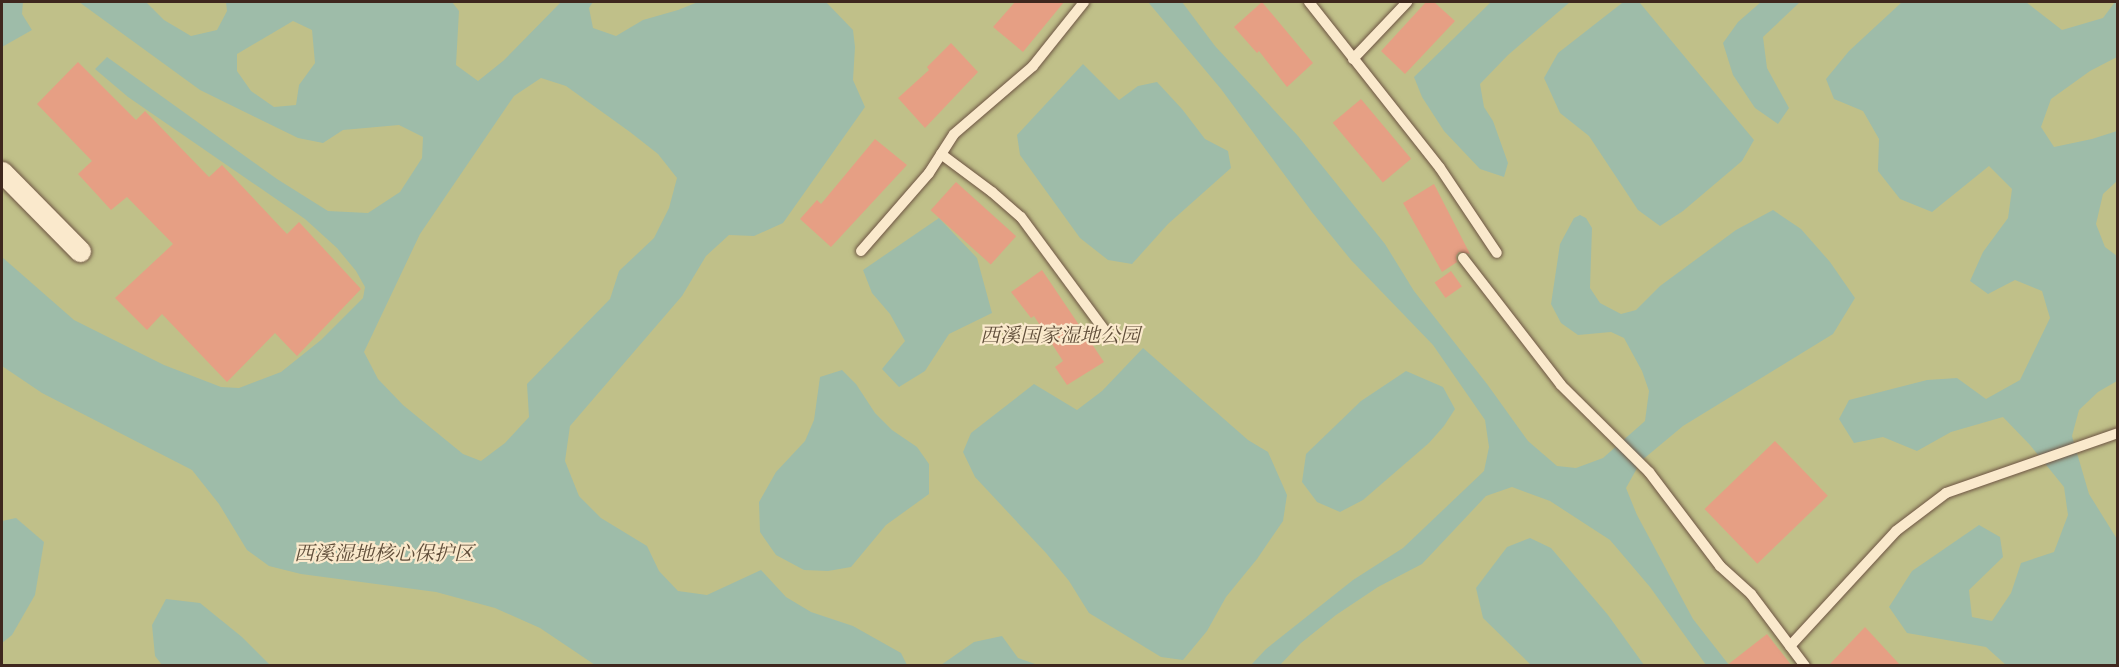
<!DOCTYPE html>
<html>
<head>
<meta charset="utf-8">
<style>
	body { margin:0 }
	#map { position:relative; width:2119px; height:667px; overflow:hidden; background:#f8ddb1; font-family:"Gentium Book Plus","Noto Serif SC",serif }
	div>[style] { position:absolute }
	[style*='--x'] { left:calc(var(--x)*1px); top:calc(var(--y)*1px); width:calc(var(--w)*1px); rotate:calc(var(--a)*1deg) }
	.green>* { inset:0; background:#c0c089; transform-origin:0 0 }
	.water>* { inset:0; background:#9ebca9 }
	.building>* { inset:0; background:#e69f84; transform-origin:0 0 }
	.roads { filter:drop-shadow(0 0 2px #6d5443) drop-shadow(0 0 2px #6d5443) }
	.lane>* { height:10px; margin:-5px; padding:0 5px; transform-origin:5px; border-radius:5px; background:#fae9cc }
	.street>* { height:21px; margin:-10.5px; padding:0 10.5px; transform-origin:10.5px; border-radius:10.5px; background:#fae9cc }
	span { translate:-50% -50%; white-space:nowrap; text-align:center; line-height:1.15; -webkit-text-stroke:4.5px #fae9cc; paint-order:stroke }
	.park-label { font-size:20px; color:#5f4d39; font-style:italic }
	.frame { position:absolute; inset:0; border:3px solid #3f271e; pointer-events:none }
</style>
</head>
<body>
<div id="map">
	<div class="green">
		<div style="left:2px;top:2px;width:2115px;height:663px"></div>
	</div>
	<div class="water">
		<div style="clip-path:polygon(2px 2px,23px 2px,22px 14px,32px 30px,2px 47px)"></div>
		<div style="clip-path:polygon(evenodd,79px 2px,146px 2px,164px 20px,191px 36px,217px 30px,227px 11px,226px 2px,452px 2px,459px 11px,456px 65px,478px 81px,503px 61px,561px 2px,593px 2px,589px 8px,593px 28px,616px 36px,643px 20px,678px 10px,698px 2px,826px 2px,853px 30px,855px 47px,853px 80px,865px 107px,783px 223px,754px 236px,729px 235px,706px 256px,682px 296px,570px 426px,565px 461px,579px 496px,601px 518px,647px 546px,659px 571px,678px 591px,707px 595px,761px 570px,786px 597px,811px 612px,853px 626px,901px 653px,907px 665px,595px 665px,540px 628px,495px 608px,436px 592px,301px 574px,269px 566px,247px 550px,219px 504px,192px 470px,42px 393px,2px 366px,2px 257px,74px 320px,164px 365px,221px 387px,239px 388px,281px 372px,321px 340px,363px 298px,365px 287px,356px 271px,337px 248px,305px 219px,128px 97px,95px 69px,107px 57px,277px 179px,328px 211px,368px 213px,400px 192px,422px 158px,423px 137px,399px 125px,343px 130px,323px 143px,298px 138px,200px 90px,79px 2px,293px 21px,312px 30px,315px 63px,299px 85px,296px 105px,274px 107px,251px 91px,237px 71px,237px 54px,293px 21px,79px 2px,541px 78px,566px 86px,630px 132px,658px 154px,677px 178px,669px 208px,654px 238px,619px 271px,610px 299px,527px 384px,529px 417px,505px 443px,481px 461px,463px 454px,403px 405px,378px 379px,364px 352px,420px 234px,514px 96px,541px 78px)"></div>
		<div style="clip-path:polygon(1148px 2px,1182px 2px,1215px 46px,1298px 136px,1385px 244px,1414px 291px,1487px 384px,1528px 441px,1557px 466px,1576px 468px,1603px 458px,1645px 421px,1649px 391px,1642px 371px,1624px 338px,1611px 332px,1578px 335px,1561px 323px,1551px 304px,1560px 244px,1574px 218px,1580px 215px,1586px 218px,1592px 228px,1590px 288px,1600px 303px,1621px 314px,1636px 310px,1660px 286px,1736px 230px,1773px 210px,1801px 229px,1830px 262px,1855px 298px,1833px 334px,1683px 426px,1641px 461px,1626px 488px,1637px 515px,1693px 619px,1729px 665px,1706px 665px,1650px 587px,1610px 540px,1550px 501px,1512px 487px,1486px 496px,1422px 564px,1378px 587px,1336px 615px,1301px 643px,1280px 665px,1251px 665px,1266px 649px,1353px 580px,1403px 548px,1484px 471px,1489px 447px,1485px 420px,1433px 345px,1351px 260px,1312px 212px,1221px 89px)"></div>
		<div style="clip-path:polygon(1491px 2px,1570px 2px,1508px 55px,1480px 84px,1484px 107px,1493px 121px,1508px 163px,1504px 177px,1480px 169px,1444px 131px,1422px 97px,1414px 77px)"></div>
		<div style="clip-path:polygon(1761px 2px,1800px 2px,1763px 37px,1767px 68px,1789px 108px,1778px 124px,1755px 108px,1733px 75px,1723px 43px,1738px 22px)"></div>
		<div style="clip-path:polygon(1902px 2px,2026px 2px,2062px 30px,2103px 18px,2115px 2px,2117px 2px,2117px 57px,2090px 71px,2051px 99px,2041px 127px,2054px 147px,2092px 139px,2117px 131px,2117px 181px,2103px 194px,2096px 224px,2105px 247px,2117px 256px,2117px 381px,2098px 392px,2079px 410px,2072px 436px,2089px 494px,2117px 539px,2117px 665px,2006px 665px,1986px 647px,1907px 633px,1889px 607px,1912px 571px,1979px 525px,2000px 537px,2003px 557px,1969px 590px,1972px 617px,1992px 621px,2011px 593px,2021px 563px,2054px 552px,2068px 515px,2064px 487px,2030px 445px,2003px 417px,1951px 432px,1917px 451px,1883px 437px,1854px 443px,1839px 419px,1849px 400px,1927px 380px,1957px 378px,1986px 399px,2020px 380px,2050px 318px,2042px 291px,2015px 280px,1988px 294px,1970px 281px,1983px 252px,2008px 218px,2012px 189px,1989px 166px,1932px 212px,1900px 199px,1878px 171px,1879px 139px,1863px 111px,1834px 99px,1826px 79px,1849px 51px)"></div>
		<div style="clip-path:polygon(1622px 3px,1640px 3px,1754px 140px,1742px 161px,1683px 211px,1660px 226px,1638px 210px,1589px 136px,1560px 113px,1544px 78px,1558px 53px)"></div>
		<div style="clip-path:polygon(1083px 64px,1119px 100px,1138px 86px,1157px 82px,1182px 109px,1205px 139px,1228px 151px,1231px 168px,1168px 224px,1132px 264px,1108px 260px,1080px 238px,1020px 155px,1017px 135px)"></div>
		<div style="clip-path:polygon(939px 218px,977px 258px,992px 313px,949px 334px,925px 371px,899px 387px,882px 369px,905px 341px,890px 314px,872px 293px,863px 270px)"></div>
		<div style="clip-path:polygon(1143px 348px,1248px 440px,1268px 452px,1287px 495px,1283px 521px,1257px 559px,1226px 597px,1207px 631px,1183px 660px,1161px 657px,1089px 613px,1069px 581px,1046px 553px,975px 477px,963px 452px,971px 433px,1034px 384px,1077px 410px,1102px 391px)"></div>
		<div style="clip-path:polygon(842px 370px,856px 384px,875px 413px,892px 430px,917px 447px,929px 464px,929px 494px,886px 525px,851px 567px,828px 571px,804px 570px,776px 555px,760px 532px,759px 502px,776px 472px,805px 441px,814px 420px,820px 377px)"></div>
		<div style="clip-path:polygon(1406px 371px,1443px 387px,1455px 409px,1444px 426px,1429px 443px,1363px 500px,1340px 512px,1317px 502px,1302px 482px,1306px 454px,1361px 401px)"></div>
		<div style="clip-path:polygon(16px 518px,44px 542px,35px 595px,12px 635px,2px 643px,2px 521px)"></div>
		<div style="clip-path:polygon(1530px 538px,1551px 548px,1608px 615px,1644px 665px,1531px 665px,1483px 618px,1476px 588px,1507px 547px)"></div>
		<div style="clip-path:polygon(166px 599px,200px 603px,242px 637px,270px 665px,162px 665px,155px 656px,152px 625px)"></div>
		<div style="clip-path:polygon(1002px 636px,1018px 658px,1038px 665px,941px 665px,974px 642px)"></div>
	</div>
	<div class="building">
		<div style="clip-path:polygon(1015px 2px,1064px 2px,1023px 52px,993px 27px)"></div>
		<div style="clip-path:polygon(1262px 2px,1313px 63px,1287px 87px,1259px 51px,1257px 53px,1234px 27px)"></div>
		<div style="clip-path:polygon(1426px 2px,1434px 2px,1455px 21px,1405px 74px,1381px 51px)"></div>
		<div style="clip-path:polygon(951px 43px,978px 72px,925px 128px,898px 98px,929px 70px,927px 67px)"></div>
		<div style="clip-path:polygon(78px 62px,136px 120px,145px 111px,209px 177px,222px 165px,287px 234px,299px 222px,361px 289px,297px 356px,275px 333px,227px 382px,162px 314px,147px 330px,115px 298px,173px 244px,127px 197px,111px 210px,78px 174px,92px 161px,37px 104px)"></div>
		<div style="left:1361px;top:99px;width:78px;height:37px;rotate:50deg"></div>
		<div style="clip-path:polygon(875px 139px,907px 165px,831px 247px,800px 219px,817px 200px,821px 204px)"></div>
		<div style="left:956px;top:182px;width:81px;height:38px;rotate:42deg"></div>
		<div style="clip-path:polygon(1434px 184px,1470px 254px,1459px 252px,1456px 256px,1457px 262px,1442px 272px,1403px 203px)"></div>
		<div style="clip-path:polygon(1042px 270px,1104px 362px,1067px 385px,1055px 367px,1063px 361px,1034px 316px,1031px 318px,1011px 292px)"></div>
		<div style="left:1451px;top:271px;width:19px;height:20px;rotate:55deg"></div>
		<div style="left:1775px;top:441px;width:76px;height:98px;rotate:46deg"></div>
		<div style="clip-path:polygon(1865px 627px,1901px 666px,1828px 666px)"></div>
		<div style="clip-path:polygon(1767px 634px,1792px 666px,1726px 666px)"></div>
	</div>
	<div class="roads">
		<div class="lane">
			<div style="--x:1309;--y:2;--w:211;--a:51.7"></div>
			<div style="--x:1440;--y:168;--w:102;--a:56.2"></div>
			<div style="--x:1353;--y:59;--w:79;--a:-46.5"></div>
			<div style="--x:941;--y:154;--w:64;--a:36.7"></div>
			<div style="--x:992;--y:192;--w:38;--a:41"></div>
			<div style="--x:1021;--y:217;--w:142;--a:53.6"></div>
			<div style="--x:861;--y:251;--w:103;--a:-48.9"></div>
			<div style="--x:929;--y:173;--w:46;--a:-57.3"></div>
			<div style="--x:954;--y:134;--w:104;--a:-40.7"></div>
			<div style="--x:1033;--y:66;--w:82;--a:-51.4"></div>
			<div style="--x:1463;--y:258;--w:160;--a:52.3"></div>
			<div style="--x:1561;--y:385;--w:124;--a:44.7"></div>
			<div style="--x:1649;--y:472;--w:118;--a:52.9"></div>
			<div style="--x:1720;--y:566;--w:42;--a:42.1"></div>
			<div style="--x:1751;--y:594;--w:90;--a:53.1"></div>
			<div style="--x:1790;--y:646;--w:156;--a:-47.3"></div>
			<div style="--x:1896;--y:531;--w:63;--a:-37.2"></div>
			<div style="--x:1946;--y:493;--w:182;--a:-19.2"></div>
		</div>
		<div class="street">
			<div style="--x:2;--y:172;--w:111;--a:45.4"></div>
		</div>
	</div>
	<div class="park-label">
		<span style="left:1060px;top:334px">西溪国家湿地公园</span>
		<span style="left:384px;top:552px">西溪湿地核心保护区</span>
	</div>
	<div class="frame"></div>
</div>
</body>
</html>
